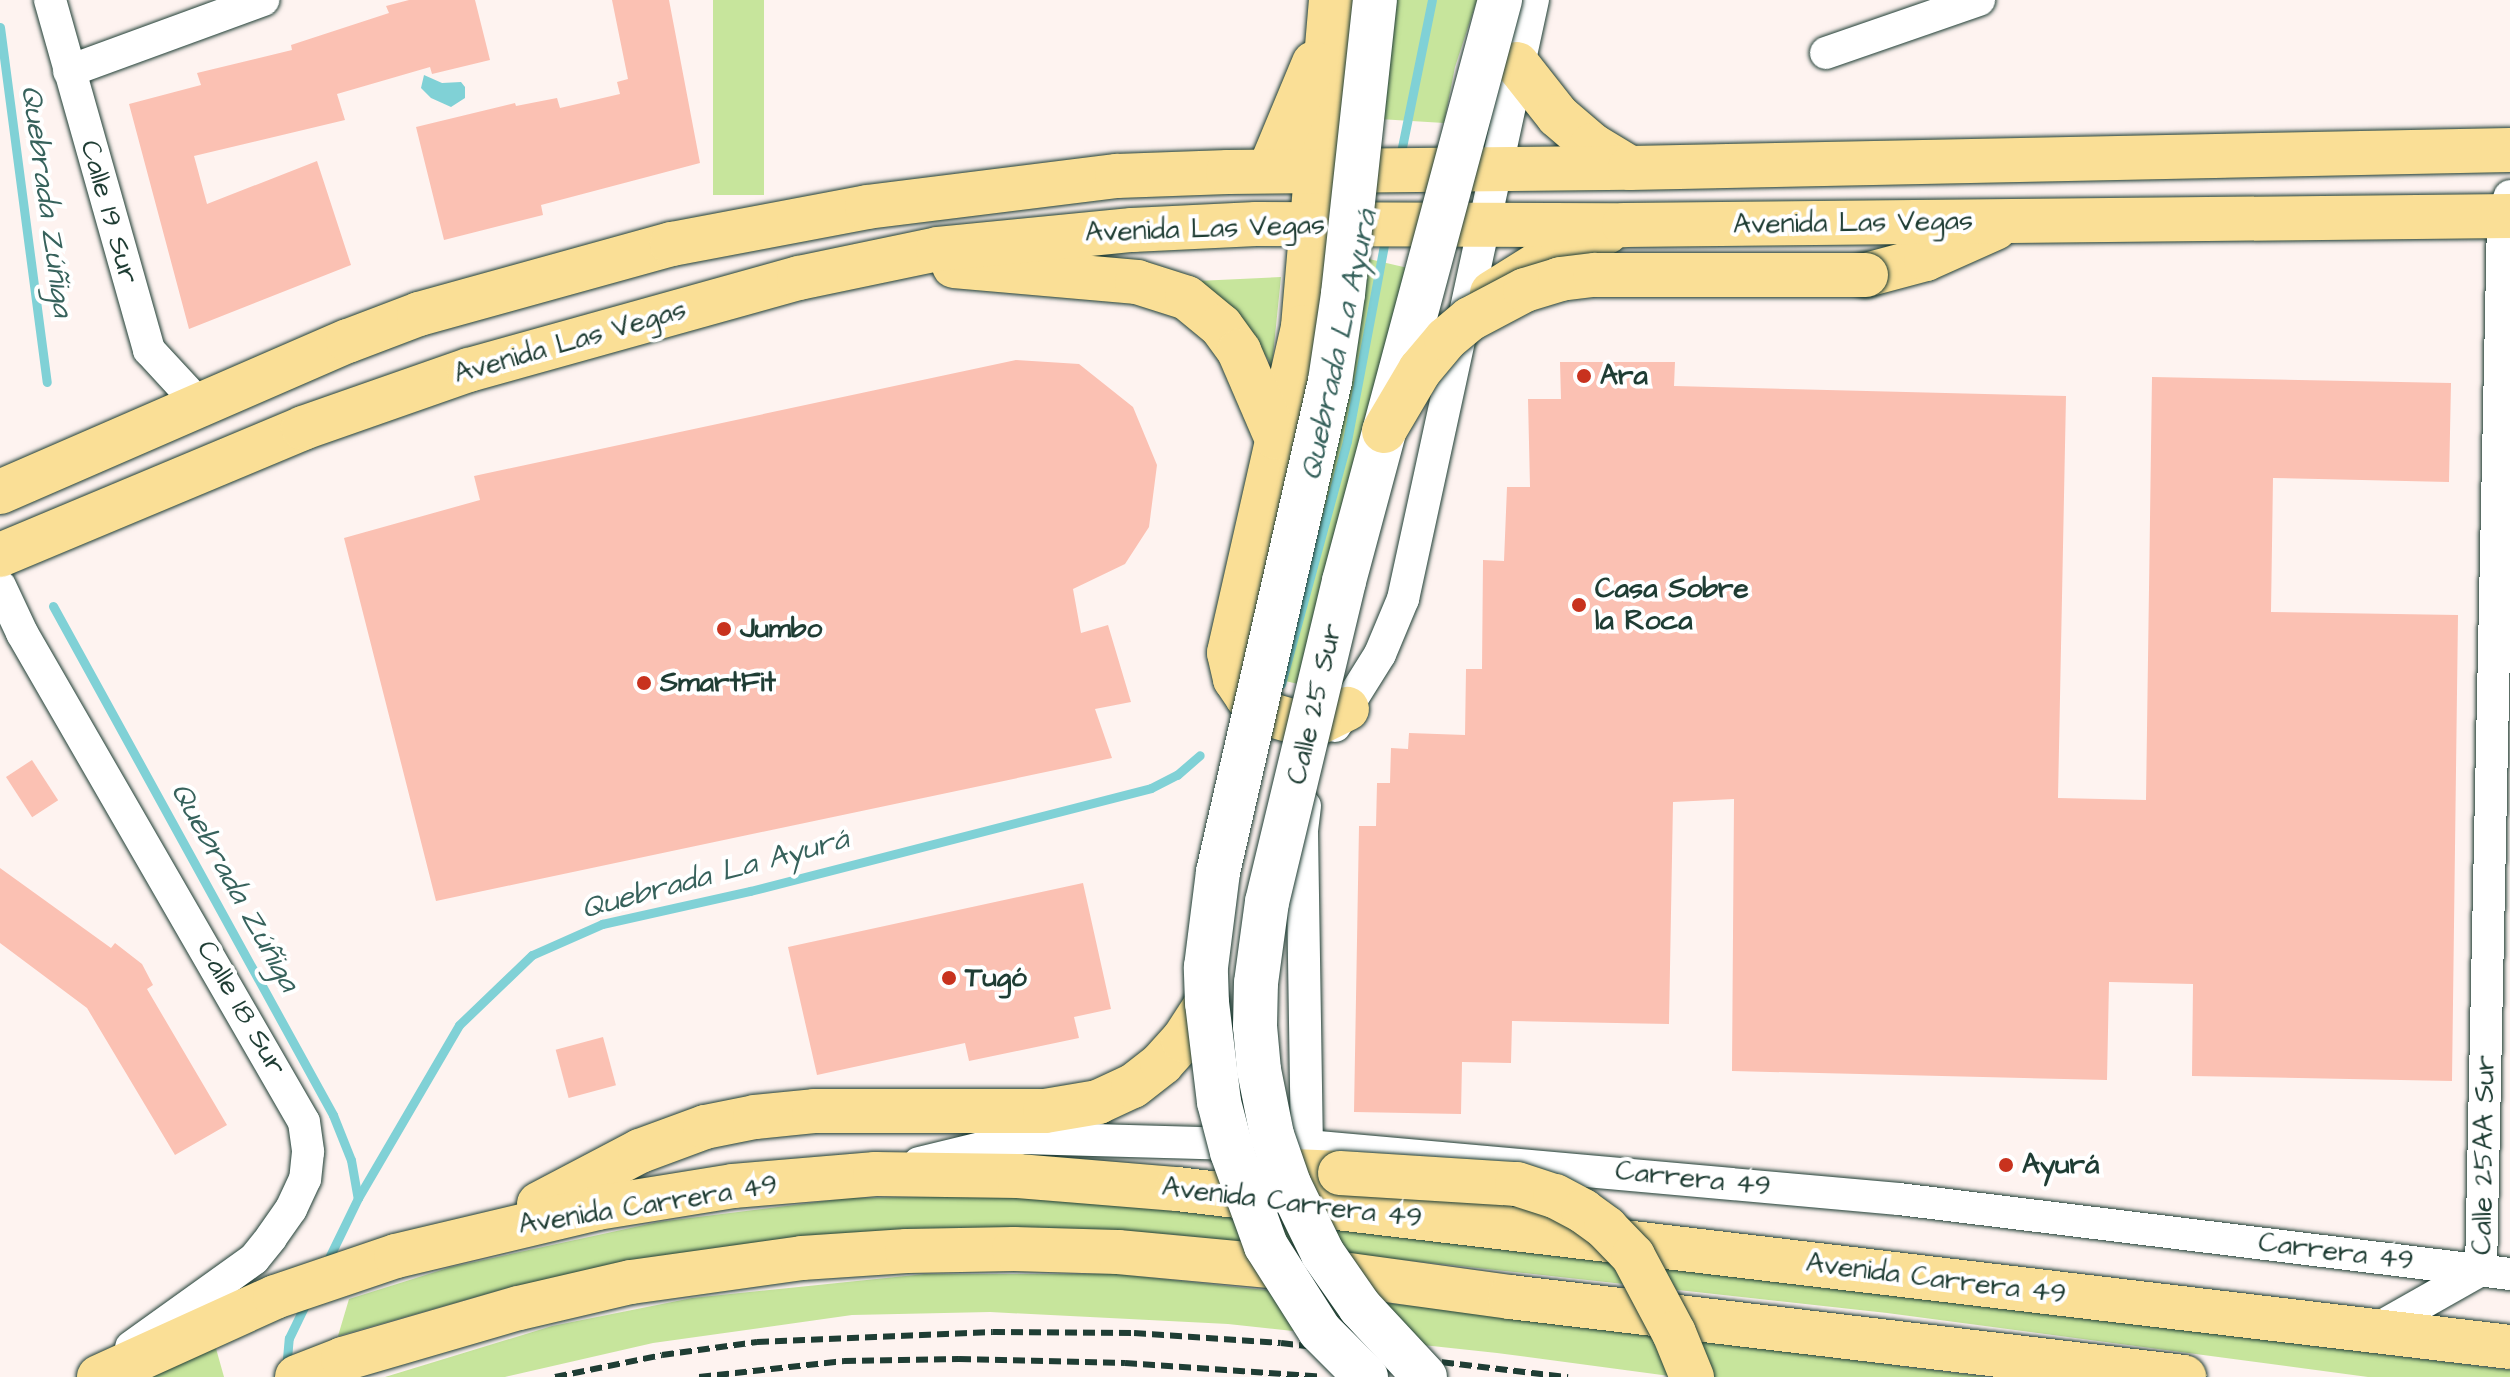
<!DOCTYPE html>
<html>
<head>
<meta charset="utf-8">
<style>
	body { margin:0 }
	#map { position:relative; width:2510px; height:1377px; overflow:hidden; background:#fef3f0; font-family:"Architects Daughter",sans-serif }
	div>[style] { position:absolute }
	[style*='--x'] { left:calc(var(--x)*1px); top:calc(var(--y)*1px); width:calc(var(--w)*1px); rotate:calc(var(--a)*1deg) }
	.green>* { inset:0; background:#c7e59c; transform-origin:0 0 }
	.water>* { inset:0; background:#80d1d6 }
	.stream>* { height:9px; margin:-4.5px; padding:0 4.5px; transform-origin:4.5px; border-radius:4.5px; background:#80d1d6 }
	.building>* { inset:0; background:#fbc1b3; transform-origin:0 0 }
	.roads { filter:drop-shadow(0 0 2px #1f3d34) drop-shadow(0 0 2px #1f3d34) }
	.minor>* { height:32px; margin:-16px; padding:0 16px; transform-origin:16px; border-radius:16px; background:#fff }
	.primary>* { height:44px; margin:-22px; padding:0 22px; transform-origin:22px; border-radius:22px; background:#fadf96 }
	.trunk>* { height:44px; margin:-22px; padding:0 22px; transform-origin:22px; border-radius:22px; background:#fadf96 }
	.rail>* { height:6px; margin-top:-3px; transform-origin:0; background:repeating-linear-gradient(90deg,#1f3d34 0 12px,transparent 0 18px) }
	.bridges { filter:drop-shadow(0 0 2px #1f3d34) drop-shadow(0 0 2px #1f3d34) }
	.secondary-bridge>* { height:44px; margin:-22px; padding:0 22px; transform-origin:22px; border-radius:22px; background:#fff }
	.primary-bridge>* { height:44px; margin:-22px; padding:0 22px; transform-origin:22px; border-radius:22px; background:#fadf96 }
	.trunk-bridge>* { height:44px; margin:-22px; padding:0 22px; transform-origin:22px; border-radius:22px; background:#fadf96 }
	.dots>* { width:22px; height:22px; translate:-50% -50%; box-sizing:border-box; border:4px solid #fff; border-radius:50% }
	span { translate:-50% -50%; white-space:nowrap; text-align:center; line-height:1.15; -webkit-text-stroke:8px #fff; paint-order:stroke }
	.street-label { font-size:28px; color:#1f3d34 }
	.poi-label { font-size:28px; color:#1f3d34; font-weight:700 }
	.left { translate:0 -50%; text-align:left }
	.water-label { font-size:30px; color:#37625c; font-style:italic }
</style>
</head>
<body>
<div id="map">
	<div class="green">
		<div style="left:713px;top:0;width:51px;height:195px"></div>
		<div style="clip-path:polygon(1392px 0,1477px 0,1455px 67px,1444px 123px,1379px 119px)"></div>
		<div style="left:1408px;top:268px;width:430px;height:49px;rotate:103deg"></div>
		<div style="clip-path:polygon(1281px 277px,1272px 365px,1248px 330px,1197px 281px)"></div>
		<div style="clip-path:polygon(1004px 1196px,1174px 1211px,1876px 1292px,2510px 1370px,2510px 1377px,2368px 1377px,1887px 1313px,1168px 1234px,990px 1229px,646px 1261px,514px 1286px,338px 1336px,349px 1299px,451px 1267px,658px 1222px,850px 1198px)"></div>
		<div style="clip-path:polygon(925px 1274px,1116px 1274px,1450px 1310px,1988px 1377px,1677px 1377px,1497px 1353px,1228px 1324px,990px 1312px,852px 1315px,653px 1343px,505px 1377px,385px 1377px,552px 1326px,692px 1298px)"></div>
		<div style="clip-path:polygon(215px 1345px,224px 1377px,151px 1377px)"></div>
	</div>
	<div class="water">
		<div style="clip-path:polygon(424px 75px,442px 83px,461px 82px,465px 87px,465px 98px,451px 107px,431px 98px,421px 88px)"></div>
	</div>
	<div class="stream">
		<div style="--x:0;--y:27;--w:358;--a:82.5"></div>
		<div style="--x:1400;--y:157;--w:160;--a:-78.5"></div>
		<div style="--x:53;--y:606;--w:581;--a:61.18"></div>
		<div style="--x:333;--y:1115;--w:48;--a:68.2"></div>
		<div style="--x:351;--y:1160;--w:39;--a:80"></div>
		<div style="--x:1281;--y:684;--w:252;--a:-74.8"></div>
		<div style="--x:1347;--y:441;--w:210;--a:-79.3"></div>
		<div style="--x:325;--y:1266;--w:76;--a:-64.1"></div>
		<div style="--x:358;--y:1198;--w:200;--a:-59.7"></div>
		<div style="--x:459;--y:1025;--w:101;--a:-43.8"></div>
		<div style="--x:532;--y:955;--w:77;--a:-23.9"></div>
		<div style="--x:602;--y:924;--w:152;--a:-12.6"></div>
		<div style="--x:750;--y:891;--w:414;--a:-14.4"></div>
		<div style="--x:1151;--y:788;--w:29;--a:-27"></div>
		<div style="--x:1177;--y:775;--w:30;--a:-41"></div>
		<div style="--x:286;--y:1370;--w:32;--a:-85"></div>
		<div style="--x:289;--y:1338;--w:41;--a:-64.1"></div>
	</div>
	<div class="building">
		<div style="clip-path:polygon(409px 0,475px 0,490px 60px,432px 74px,430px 67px,337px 94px,345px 120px,194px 156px,207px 204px,317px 161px,351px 265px,189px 329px,129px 104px,201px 85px,197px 73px,292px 50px,291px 45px,389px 13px,386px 6px)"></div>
		<div style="clip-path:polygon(612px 0,669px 0,700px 163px,541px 205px,543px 215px,444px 240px,416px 127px,515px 103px,516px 106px,557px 98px,560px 108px,620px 94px,617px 82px,628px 79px)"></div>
		<div style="clip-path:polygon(1016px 360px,1079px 364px,1133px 407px,1157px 465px,1149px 527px,1125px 564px,1073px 589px,1081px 633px,1108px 625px,1131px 702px,1095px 709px,1112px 758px,436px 901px,344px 538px,480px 500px,474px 476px)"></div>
		<div style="clip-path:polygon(1560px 362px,1675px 362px,1674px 386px,2066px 396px,2058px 798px,2146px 800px,2152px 377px,2451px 383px,2449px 482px,2273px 478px,2271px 612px,2458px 615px,2452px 1081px,2192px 1076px,2193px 984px,2109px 982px,2107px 1080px,1732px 1071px,1734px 799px,1673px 802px,1669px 1024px,1512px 1021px,1511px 1063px,1462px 1062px,1461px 1114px,1354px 1112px,1359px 826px,1376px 826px,1377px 783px,1390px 783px,1391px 748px,1408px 749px,1409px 733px,1465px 735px,1466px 669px,1482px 669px,1483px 560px,1504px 561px,1507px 487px,1530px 487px,1528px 399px,1561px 399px)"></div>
		<div style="left:32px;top:760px;width:48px;height:31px;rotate:57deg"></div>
		<div style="clip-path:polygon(0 868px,111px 948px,115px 943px,142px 964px,153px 985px,147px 989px,227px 1125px,175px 1155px,87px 1008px,0 943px)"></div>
		<div style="clip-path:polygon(1083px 883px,1111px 1009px,1074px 1017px,1079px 1038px,969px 1061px,965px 1043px,817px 1075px,788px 947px)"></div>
		<div style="left:603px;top:1037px;width:50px;height:49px;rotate:75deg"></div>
	</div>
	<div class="roads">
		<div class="minor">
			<div style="--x:50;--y:0;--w:364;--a:74.2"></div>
			<div style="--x:149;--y:350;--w:75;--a:47.2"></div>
			<div style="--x:1826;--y:53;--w:162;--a:-19.1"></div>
			<div style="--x:69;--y:71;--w:207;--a:-20.1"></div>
			<div style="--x:0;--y:586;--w:52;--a:64.9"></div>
			<div style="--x:22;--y:633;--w:564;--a:60.03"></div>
			<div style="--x:304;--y:1122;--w:30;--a:82"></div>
			<div style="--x:308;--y:1152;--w:27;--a:96"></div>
			<div style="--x:305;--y:1179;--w:33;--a:115"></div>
			<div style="--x:291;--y:1209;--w:35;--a:125"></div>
			<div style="--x:271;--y:1238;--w:27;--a:129"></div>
			<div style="--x:254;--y:1259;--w:151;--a:144.4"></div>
			<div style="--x:1335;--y:726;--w:85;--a:-58"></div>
			<div style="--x:1380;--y:654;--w:60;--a:-67.3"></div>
			<div style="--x:1403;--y:599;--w:613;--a:-77.76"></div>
			<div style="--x:1305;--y:806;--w:25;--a:97"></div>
			<div style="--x:1302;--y:831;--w:315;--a:89.1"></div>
			<div style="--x:919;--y:1163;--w:106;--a:-13.6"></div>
			<div style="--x:1022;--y:1138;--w:285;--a:1.6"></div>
			<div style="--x:1307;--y:1146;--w:594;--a:5.12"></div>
			<div style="--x:1899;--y:1199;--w:616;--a:7"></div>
			<div style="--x:2373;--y:1331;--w:124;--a:-29.5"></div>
			<div style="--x:2481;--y:1270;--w:1054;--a:-88.8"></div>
			<div style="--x:2503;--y:216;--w:21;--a:-71"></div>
		</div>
		<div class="primary">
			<div style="--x:1331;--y:0;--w:328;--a:94.9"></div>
			<div style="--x:1303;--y:327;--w:334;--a:102.8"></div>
			<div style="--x:1229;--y:653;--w:27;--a:77"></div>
			<div style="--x:1235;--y:679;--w:22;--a:56"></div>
			<div style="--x:1247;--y:697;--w:30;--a:37"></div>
			<div style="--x:1271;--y:715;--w:22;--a:16"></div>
			<div style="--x:1292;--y:721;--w:28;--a:2"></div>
			<div style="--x:1320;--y:722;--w:30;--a:-26"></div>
			<div style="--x:1517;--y:64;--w:66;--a:51.7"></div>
			<div style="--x:1558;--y:116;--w:45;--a:40.5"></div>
			<div style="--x:1592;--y:145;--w:44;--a:31.2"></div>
			<div style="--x:1269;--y:171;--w:117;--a:-67.4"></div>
			<div style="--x:954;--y:266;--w:184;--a:5"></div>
			<div style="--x:1137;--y:282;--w:52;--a:17.7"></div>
			<div style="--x:1187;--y:298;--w:44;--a:39.5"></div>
			<div style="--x:1221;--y:326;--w:31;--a:54"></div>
			<div style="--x:1239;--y:351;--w:94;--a:66.7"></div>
			<div style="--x:1866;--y:275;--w:62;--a:-14.9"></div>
			<div style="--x:1926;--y:259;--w:76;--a:-24.2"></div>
			<div style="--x:1492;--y:293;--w:60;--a:-32.1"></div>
			<div style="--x:1543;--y:261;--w:70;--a:-24.4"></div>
			<div style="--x:0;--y:492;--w:379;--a:-23.5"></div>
			<div style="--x:348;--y:341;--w:76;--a:-20.8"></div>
			<div style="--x:419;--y:314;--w:263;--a:-15.5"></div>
			<div style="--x:672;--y:244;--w:198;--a:-10.7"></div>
			<div style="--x:867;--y:207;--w:252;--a:-7.1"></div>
			<div style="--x:1117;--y:176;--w:111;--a:-2.1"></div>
			<div style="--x:1228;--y:172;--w:402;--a:-0.6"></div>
			<div style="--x:1630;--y:168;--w:880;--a:-1.17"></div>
			<div style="--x:0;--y:555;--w:329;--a:-22.7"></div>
			<div style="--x:303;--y:428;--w:176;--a:-19.3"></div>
			<div style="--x:469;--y:370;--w:343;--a:-15.6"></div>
			<div style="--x:799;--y:278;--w:142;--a:-11.8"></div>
			<div style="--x:938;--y:249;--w:195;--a:-5.6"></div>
			<div style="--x:1132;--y:230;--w:124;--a:-2.8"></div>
			<div style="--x:1256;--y:224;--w:368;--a:0.2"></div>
			<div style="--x:1624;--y:225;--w:886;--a:-0.58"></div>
		</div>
		<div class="trunk">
			<div style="--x:1247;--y:1169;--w:93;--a:2.5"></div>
			<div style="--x:539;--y:1204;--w:114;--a:-27.7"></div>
			<div style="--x:640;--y:1151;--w:69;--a:-20.3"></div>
			<div style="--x:705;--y:1127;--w:51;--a:-11.3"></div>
			<div style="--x:755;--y:1117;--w:59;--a:-5.8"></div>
			<div style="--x:814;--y:1111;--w:231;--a:0"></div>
			<div style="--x:1045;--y:1111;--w:54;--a:-9.6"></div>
			<div style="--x:1098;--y:1102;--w:38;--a:-25"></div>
			<div style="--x:1133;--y:1086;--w:37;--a:-38"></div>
			<div style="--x:1162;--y:1063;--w:31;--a:-48"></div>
			<div style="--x:1183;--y:1040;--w:44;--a:-57"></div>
			<div style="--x:99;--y:1377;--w:193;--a:-24.4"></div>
			<div style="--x:275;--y:1297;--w:128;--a:-18.7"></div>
			<div style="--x:396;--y:1256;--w:207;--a:-13.4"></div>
			<div style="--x:597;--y:1208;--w:138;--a:-9.2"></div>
			<div style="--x:733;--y:1186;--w:143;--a:-4.8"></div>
			<div style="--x:875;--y:1174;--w:143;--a:0.8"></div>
			<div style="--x:1018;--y:1176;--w:160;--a:4.7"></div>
			<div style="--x:1177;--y:1189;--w:1342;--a:6.76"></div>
			<div style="--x:297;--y:1377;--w:49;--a:-21.4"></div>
			<div style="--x:343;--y:1359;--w:183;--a:-16.2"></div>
			<div style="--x:519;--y:1308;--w:115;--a:-13.1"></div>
			<div style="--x:631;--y:1282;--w:173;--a:-8"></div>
			<div style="--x:802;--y:1258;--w:105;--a:-3.8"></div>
			<div style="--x:907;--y:1251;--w:107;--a:-1.1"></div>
			<div style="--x:1014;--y:1249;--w:104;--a:1.7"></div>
			<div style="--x:1118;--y:1252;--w:196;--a:5.3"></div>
			<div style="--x:1313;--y:1270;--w:199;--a:7.8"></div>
			<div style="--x:1510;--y:1297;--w:679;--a:6.77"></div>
		</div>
	</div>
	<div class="rail">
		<div style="--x:555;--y:1377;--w:109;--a:-11.6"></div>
		<div style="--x:662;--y:1355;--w:96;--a:-7.8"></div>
		<div style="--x:757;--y:1342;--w:236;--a:-2.4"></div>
		<div style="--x:993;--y:1332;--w:141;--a:0.4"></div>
		<div style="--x:1134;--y:1333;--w:147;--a:3.9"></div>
		<div style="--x:1281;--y:1343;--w:289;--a:6.8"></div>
		<div style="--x:699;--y:1377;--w:146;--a:-6.3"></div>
		<div style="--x:844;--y:1361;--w:115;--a:-1"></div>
		<div style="--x:959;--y:1359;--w:166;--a:1.4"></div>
		<div style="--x:1125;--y:1363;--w:198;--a:4"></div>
	</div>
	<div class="bridges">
		<div class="secondary-bridge">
			<div style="--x:1366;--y:1377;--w:65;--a:-135"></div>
			<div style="--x:1320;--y:1331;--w:101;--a:-122.4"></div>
			<div style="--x:1266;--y:1246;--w:100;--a:-109.9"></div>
			<div style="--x:1232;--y:1152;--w:52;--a:-104.6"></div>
			<div style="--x:1219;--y:1102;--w:100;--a:-96.9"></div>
			<div style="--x:1207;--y:1003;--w:36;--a:-92"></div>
			<div style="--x:1206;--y:967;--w:96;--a:-82.8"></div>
			<div style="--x:1218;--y:872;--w:504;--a:-77.15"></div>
			<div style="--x:1330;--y:381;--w:88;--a:-81.5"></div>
			<div style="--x:1343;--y:294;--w:296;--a:-83.8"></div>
			<div style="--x:1425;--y:1377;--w:96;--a:-132.9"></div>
			<div style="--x:1360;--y:1307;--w:65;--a:-124.9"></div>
			<div style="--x:1323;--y:1254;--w:78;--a:-115.9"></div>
			<div style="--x:1289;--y:1184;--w:52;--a:-109.1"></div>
			<div style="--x:1272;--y:1135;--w:66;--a:-101.3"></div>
			<div style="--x:1259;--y:1070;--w:44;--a:-95.2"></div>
			<div style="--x:1255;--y:1026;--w:43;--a:-88.7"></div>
			<div style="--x:1256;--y:983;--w:82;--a:-82.3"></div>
			<div style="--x:1267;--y:902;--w:330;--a:-76.5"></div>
			<div style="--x:1344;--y:581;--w:602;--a:-74.97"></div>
		</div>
		<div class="primary-bridge">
			<div style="--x:1384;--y:431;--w:71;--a:-59.5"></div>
			<div style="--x:1420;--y:370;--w:40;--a:-50"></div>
			<div style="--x:1446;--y:339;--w:31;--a:-40"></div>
			<div style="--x:1470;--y:319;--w:62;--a:-27.8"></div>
			<div style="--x:1525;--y:290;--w:37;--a:-17"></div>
			<div style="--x:1560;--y:279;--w:35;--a:-7"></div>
			<div style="--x:1595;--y:275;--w:271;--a:0"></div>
		</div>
		<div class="trunk-bridge">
			<div style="--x:1340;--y:1173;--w:177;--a:3.6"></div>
			<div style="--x:1517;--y:1184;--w:40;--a:18"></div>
			<div style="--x:1555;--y:1196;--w:32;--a:28"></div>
			<div style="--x:1583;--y:1211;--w:29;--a:36"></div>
			<div style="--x:1606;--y:1228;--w:39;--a:46"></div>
			<div style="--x:1633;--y:1256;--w:87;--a:62"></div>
			<div style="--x:1674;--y:1333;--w:48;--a:67.8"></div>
		</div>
	</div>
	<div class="dots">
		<div style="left:1584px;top:376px;background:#c8321e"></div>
		<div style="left:1579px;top:605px;background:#c8321e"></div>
		<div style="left:724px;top:629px;background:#c8321e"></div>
		<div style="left:644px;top:683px;background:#c8321e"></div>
		<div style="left:949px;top:978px;background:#c8321e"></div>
		<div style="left:2006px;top:1165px;background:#c8321e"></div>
	</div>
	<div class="street-label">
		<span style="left:109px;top:212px;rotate:74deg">Calle 19 Sur</span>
		<span style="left:1853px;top:223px;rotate:-1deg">Avenida Las Vegas</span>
		<span style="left:1205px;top:229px;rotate:-2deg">Avenida Las Vegas</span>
		<span style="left:570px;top:342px;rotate:-16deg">Avenida Las Vegas</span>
		<span style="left:1315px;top:704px;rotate:-77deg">Calle 25 Sur</span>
		<span style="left:241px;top:1008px;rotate:60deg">Calle 18 Sur</span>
		<span style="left:2484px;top:1155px;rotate:-89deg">Calle 25AA Sur</span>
		<span style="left:1693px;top:1179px;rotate:6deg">Carrera 49</span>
		<span style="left:1292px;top:1203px;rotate:7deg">Avenida Carrera 49</span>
		<span style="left:648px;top:1205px;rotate:-9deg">Avenida Carrera 49</span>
		<span style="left:2336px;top:1252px;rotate:7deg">Carrera 49</span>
		<span style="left:1936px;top:1279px;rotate:7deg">Avenida Carrera 49</span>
	</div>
	<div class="poi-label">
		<span class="left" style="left:1600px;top:376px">Ara</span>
		<span class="left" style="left:1595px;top:605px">Casa Sobre<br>la Roca</span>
		<span class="left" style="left:740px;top:629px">Jumbo</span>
		<span class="left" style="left:660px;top:683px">SmartFit</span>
		<span class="left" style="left:965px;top:978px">Tugó</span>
		<span class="left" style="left:2022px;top:1165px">Ayurá</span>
	</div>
	<div class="water-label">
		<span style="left:47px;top:201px;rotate:82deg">Quebrada Zúñiga</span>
		<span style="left:1339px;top:345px;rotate:-78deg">Quebrada La Ayurá</span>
		<span style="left:715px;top:874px;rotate:-15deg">Quebrada La Ayurá</span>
		<span style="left:235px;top:887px;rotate:61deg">Quebrada Zúñiga</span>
	</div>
</div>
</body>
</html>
